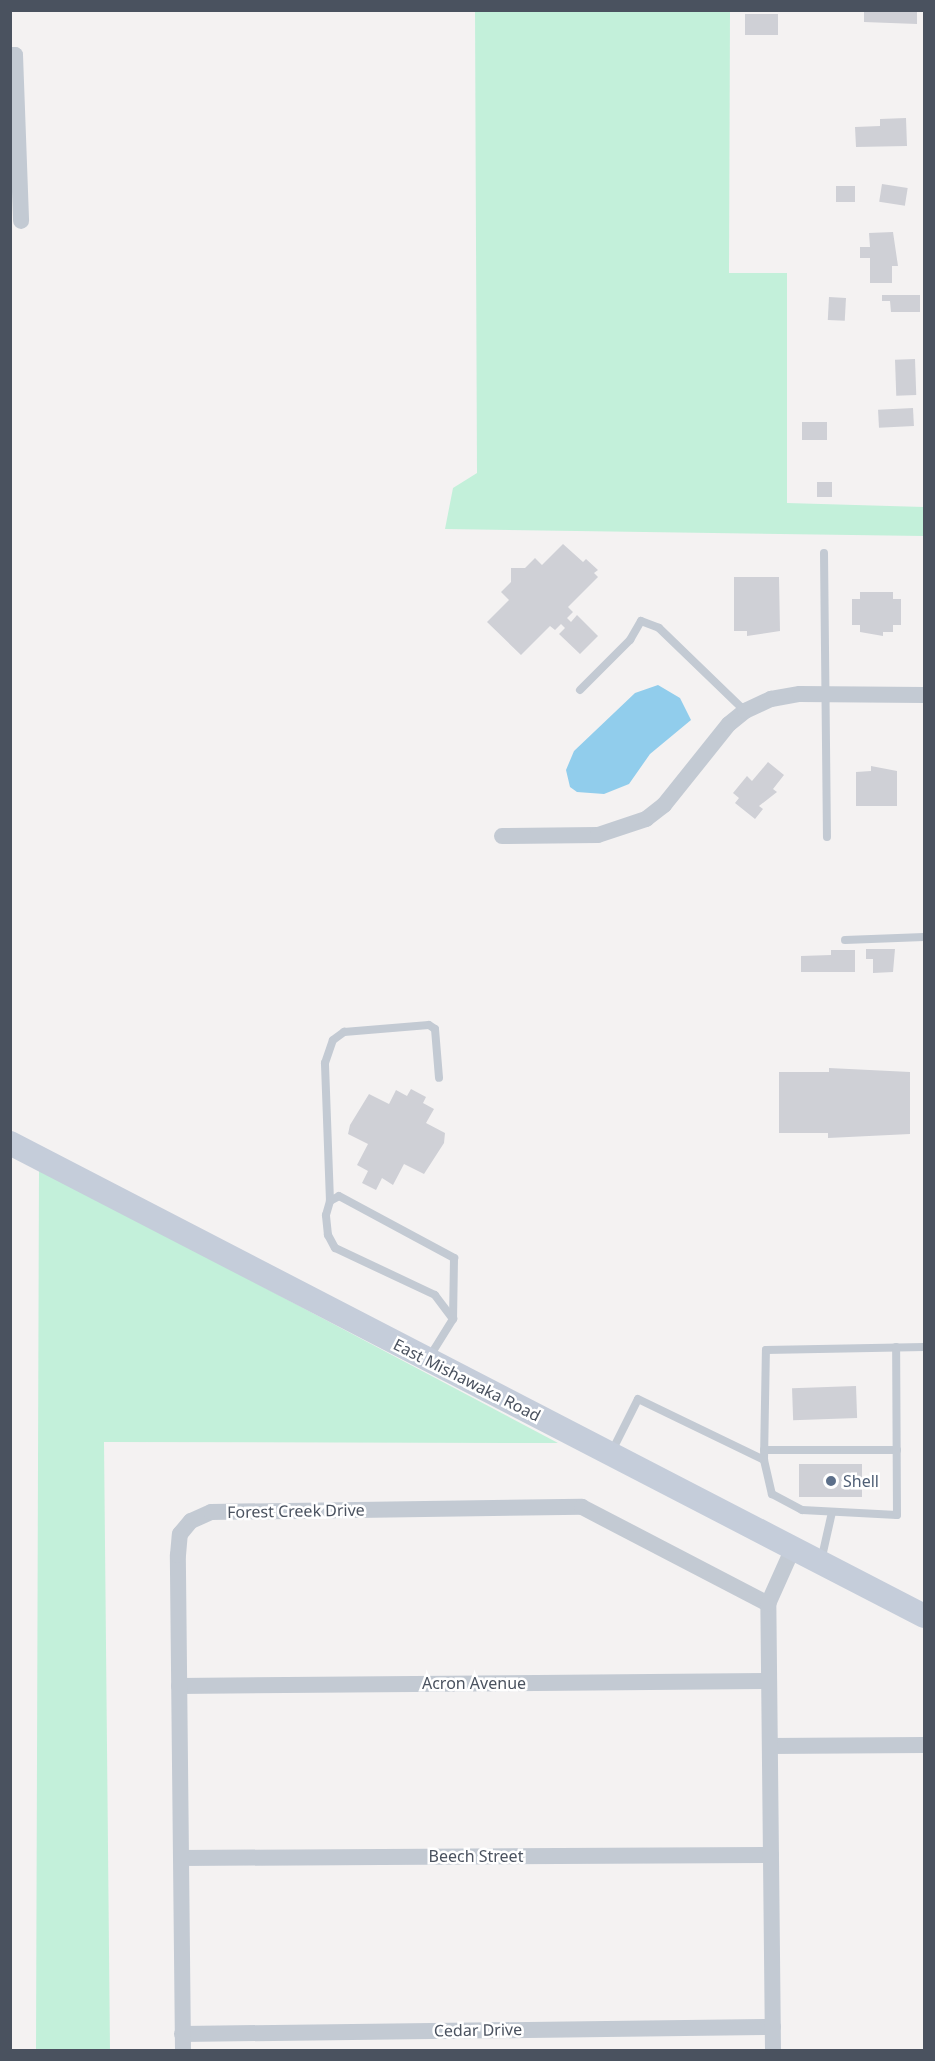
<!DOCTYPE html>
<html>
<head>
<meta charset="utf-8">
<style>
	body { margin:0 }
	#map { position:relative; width:935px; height:2061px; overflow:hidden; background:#f4f2f2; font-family:"Noto Sans",sans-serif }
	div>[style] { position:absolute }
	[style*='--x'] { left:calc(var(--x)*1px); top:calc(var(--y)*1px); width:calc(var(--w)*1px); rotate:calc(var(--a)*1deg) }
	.green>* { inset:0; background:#c3f0da }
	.water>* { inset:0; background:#91cdec }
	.building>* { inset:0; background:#cfd0d6; transform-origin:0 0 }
	.service>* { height:8px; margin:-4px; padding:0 4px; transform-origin:4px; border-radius:4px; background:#c3cad3 }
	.minor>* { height:16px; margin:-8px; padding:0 8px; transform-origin:8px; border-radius:8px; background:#c3cad3 }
	.secondary>* { height:24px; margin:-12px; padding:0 12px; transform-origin:12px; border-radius:12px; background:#c5cdda }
	.dots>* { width:16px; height:16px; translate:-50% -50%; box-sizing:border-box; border:3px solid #fff; border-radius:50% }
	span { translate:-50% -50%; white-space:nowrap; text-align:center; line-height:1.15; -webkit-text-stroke:5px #fff; paint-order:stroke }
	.street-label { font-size:16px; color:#4a525f }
	.service-label { font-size:16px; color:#4e5e75 }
	.left { translate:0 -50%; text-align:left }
	.frame { position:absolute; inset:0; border:12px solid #4a525f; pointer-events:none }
</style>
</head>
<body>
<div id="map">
	<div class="green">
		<div style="clip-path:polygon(475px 11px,730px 11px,729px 273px,787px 273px,787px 503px,924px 507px,924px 536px,445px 529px,453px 488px,477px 473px)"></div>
		<div style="clip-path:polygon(39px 1168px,558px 1443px,104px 1442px,110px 2050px,36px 2050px)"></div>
	</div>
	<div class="water">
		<div style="clip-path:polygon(658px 685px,680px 698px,691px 720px,650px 754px,629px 784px,604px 794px,577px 792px,570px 787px,566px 770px,574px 751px,635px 693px)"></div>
	</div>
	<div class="building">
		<div style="clip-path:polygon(864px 10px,917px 10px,917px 24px,864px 22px)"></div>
		<div style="left:745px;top:14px;width:33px;height:21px"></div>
		<div style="clip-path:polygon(906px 118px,907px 146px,856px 147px,855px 127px,880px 126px,880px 119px)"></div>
		<div style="left:882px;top:184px;width:26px;height:18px;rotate:9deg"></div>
		<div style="left:836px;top:186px;width:19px;height:16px"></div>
		<div style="clip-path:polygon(893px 232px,898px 266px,892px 266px,892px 283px,870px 283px,870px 258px,860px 258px,860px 247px,870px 247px,869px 233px)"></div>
		<div style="clip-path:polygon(882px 295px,920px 295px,920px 312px,891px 312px,890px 301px,882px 301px)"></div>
		<div style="left:829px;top:297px;width:17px;height:23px;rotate:3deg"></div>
		<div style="left:915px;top:359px;width:36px;height:20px;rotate:88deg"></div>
		<div style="left:913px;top:408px;width:18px;height:35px;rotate:87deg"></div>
		<div style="left:802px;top:422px;width:25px;height:18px"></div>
		<div style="left:817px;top:482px;width:15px;height:15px"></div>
		<div style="clip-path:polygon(563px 544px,583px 562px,586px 559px,598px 570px,594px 573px,598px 577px,568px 607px,573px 612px,567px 618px,571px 622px,577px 615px,598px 636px,580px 654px,559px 634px,565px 628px,561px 624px,555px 630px,550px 626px,521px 655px,487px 622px,509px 600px,501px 592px,511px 582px,511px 568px,525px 568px,535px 558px,542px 565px)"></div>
		<div style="clip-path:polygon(734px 577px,779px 577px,780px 631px,747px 636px,747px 631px,734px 631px)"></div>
		<div style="clip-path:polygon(860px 592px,893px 592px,893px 599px,901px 599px,901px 625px,893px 625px,893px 632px,883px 632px,883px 636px,860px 632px,860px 625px,852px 625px,852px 599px,860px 599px)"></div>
		<div style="clip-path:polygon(768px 762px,784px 775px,773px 789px,777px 792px,759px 806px,763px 809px,755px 819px,735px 803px,739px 798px,733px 793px,747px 776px,752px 781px)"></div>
		<div style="clip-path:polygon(871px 766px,897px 771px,897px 806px,856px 806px,856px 772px,871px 771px)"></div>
		<div style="clip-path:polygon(866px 949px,895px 949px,893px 972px,873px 973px,873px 959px,866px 959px)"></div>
		<div style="clip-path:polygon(831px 950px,855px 950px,855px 972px,801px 972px,801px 956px,831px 955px)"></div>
		<div style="clip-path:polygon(829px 1068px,910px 1072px,910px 1134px,828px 1138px,828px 1133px,779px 1133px,779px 1072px,829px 1072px)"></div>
		<div style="clip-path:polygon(411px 1089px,426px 1097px,423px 1103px,434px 1109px,426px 1123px,445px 1133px,444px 1143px,424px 1174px,404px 1164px,393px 1185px,382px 1178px,376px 1190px,362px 1183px,368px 1171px,357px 1165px,368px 1144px,348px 1134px,350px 1125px,369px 1094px,389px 1104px,396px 1090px,407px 1096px)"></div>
		<div style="left:856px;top:1386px;width:32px;height:64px;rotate:88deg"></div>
		<div style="left:862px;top:1464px;width:33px;height:63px;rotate:90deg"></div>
	</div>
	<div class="service">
		<div style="--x:824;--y:553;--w:284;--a:89.4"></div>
		<div style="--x:580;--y:690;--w:71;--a:-45"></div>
		<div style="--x:630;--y:640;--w:22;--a:-60"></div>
		<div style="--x:641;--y:621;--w:19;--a:21"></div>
		<div style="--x:659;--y:628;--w:120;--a:44"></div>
		<div style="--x:845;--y:940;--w:79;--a:-2.2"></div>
		<div style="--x:330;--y:1201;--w:138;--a:-92.1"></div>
		<div style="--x:325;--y:1063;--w:24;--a:-71"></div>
		<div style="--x:333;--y:1040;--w:14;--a:-36"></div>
		<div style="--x:344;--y:1032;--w:85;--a:-4.7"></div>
		<div style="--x:429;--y:1025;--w:7;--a:34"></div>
		<div style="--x:435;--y:1029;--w:49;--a:85.3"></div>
		<div style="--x:430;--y:1356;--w:44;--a:-58.1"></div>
		<div style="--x:453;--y:1319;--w:30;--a:-127"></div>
		<div style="--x:435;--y:1295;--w:110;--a:-154.8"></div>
		<div style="--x:335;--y:1248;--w:15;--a:-118"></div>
		<div style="--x:328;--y:1235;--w:20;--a:-96"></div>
		<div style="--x:326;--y:1215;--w:15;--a:-74"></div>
		<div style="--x:330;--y:1201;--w:10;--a:-29"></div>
		<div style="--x:339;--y:1196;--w:131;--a:28.3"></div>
		<div style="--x:454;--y:1258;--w:61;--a:90.9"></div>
		<div style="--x:764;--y:1450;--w:133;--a:0"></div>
		<div style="--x:611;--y:1453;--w:60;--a:-63.4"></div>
		<div style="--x:638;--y:1399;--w:140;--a:25.8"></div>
		<div style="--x:764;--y:1460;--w:110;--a:-89"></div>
		<div style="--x:766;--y:1350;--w:158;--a:-1.1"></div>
		<div style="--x:764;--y:1460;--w:35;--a:77"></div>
		<div style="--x:772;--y:1494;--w:34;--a:28"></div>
		<div style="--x:802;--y:1510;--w:95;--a:3"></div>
		<div style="--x:897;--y:1515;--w:168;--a:-90.3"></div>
		<div style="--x:821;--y:1561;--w:50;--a:-77.3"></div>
	</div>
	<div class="minor">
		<div style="--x:10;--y:55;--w:5;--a:0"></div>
		<div style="--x:15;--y:55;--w:166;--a:87.9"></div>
		<div style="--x:502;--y:836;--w:96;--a:-0.6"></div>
		<div style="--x:598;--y:835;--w:51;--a:-18.4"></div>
		<div style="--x:646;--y:819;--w:23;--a:-38"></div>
		<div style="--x:664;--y:805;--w:104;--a:-51.3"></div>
		<div style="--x:729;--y:724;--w:21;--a:-39"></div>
		<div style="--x:745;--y:711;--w:29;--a:-25"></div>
		<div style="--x:771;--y:699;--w:29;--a:-10"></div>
		<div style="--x:800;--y:694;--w:124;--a:0.5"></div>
		<div style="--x:179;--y:1686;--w:590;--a:-0.49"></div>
		<div style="--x:770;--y:1746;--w:154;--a:-0.4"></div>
		<div style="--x:181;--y:1858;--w:590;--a:-0.29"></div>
		<div style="--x:182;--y:2034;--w:591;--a:-0.68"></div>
		<div style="--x:183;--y:2050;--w:495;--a:-90.6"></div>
		<div style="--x:178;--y:1555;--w:21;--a:-85"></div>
		<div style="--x:180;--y:1534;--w:17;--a:-50"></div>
		<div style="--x:191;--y:1521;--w:22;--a:-24"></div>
		<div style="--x:211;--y:1512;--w:371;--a:-0.8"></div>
		<div style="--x:582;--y:1507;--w:210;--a:27.5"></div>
		<div style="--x:773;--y:2050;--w:446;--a:-90.6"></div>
		<div style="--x:768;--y:1604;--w:61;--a:-65.9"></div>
	</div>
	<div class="secondary">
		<div style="--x:10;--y:1143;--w:1029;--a:27.36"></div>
	</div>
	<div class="dots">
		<div style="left:831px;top:1481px;background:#5c6f8a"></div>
	</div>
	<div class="street-label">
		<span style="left:467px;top:1380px;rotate:27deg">East Mishawaka Road</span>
		<span style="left:296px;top:1511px;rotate:-1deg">Forest Creek Drive</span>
		<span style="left:474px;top:1683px">Acron Avenue</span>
		<span style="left:476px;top:1856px">Beech Street</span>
		<span style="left:478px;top:2030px;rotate:-1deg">Cedar Drive</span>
	</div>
	<div class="service-label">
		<span class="left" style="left:843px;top:1481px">Shell</span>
	</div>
	<div class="frame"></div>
</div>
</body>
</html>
